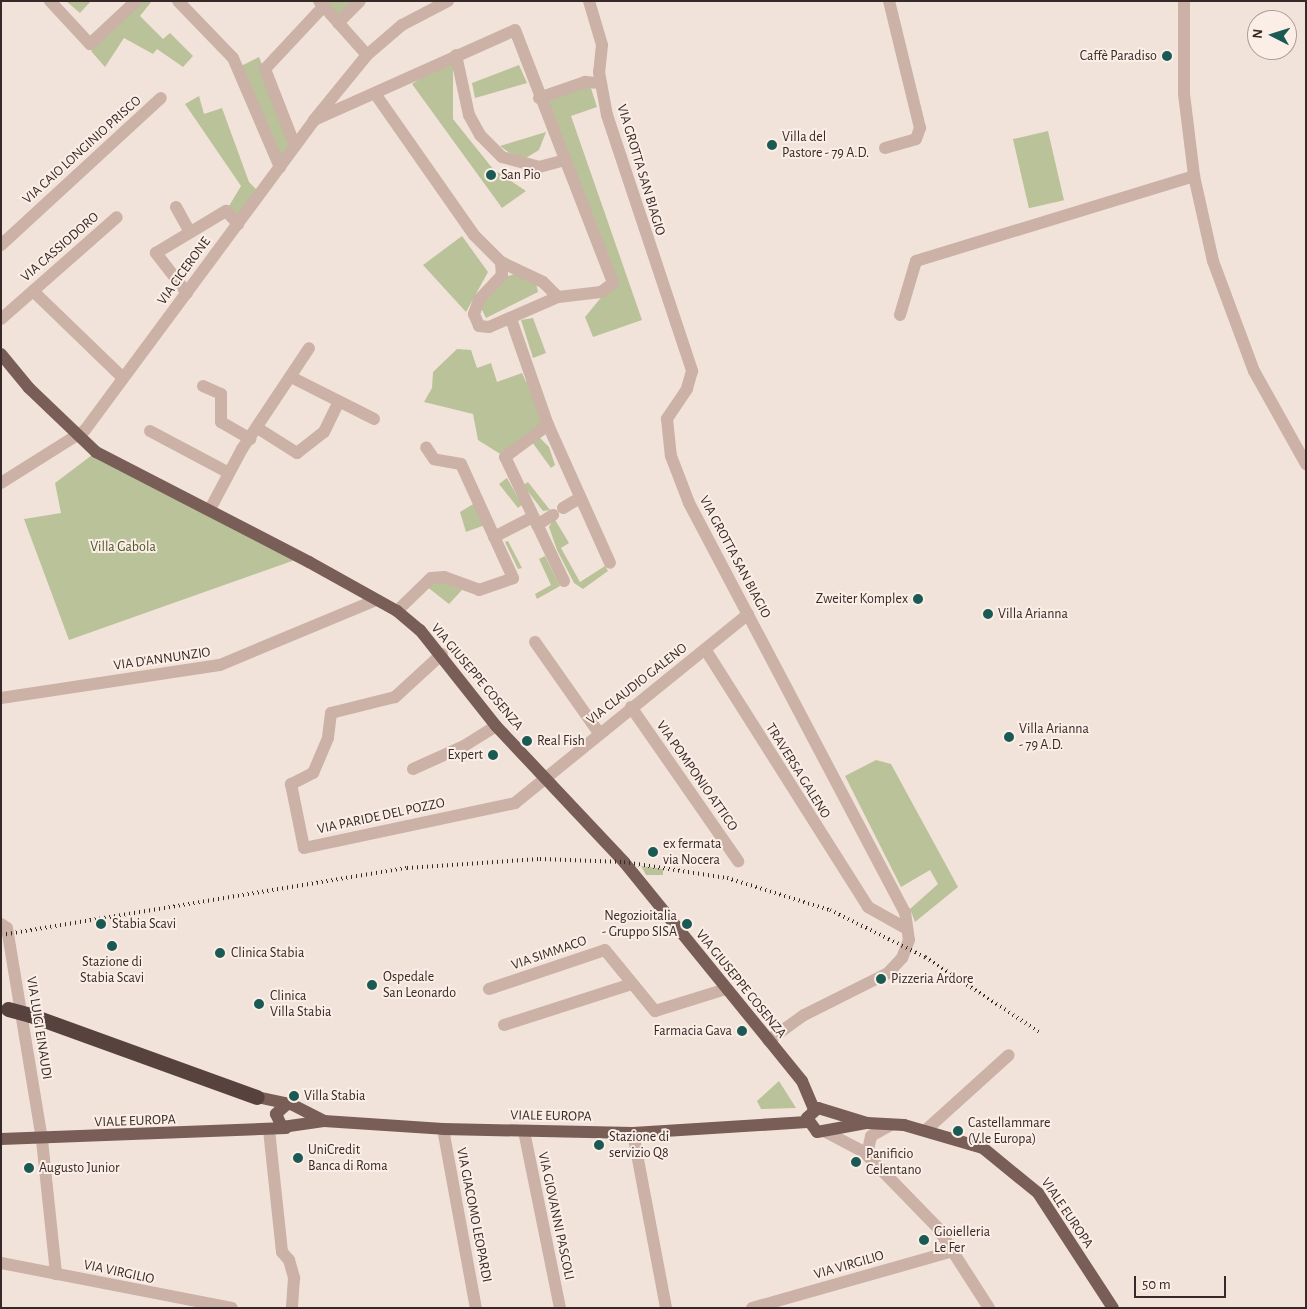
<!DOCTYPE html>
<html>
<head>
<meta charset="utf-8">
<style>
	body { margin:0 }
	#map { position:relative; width:1307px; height:1309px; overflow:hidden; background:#f2e3da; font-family:"Alegreya Sans",sans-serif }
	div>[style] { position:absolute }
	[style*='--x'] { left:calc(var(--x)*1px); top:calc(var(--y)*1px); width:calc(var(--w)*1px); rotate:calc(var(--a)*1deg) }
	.green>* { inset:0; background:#bac299; transform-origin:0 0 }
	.minor>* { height:12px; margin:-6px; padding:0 6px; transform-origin:6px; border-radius:6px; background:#cbb1a6 }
	.major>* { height:12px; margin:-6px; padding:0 6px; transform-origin:6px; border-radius:6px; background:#795e57 }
	.highway>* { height:15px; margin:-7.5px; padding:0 7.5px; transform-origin:7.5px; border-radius:7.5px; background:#57423e }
	.rail>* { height:4px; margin-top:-2px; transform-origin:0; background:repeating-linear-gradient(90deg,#362927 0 1px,transparent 0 5px) }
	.highway-bridge>* { height:15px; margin:-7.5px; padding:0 7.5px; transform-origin:7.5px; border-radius:7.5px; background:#57423e }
	.dots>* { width:14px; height:14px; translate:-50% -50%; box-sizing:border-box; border:2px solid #faeee6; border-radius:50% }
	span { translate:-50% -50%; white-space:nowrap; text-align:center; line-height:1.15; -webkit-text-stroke:4px #faeee6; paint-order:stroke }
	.poi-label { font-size:14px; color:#362927 }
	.right { translate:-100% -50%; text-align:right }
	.left { translate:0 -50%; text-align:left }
	.street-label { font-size:14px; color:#362927 }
	.park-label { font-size:14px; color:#4c552a }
	.frame { position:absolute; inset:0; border:2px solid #362927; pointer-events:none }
	.north { position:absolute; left:1247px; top:10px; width:50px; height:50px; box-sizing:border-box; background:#faeee6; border:1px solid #ac9f9a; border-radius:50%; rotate:275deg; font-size:14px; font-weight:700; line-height:20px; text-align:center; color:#362927 }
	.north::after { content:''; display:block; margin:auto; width:18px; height:22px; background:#1b5954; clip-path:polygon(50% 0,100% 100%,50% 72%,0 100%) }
	.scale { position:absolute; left:1134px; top:1276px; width:92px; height:22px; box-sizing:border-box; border:2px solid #362927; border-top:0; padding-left:6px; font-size:15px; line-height:18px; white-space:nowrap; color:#362927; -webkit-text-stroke:4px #faeee6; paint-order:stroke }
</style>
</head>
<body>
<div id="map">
	<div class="green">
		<div style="clip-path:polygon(66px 1px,91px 1px,80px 13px)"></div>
		<div style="clip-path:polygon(142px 1px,152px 1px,140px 16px,163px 39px,170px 33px,193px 56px,183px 67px,157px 49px,153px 54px,124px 38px,105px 67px,91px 51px)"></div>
		<div style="clip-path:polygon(325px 1px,354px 1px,338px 17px)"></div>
		<div style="clip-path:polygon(453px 56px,453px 119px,493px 169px,526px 191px,502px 208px,412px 84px)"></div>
		<div style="clip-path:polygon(259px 57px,294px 146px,279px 166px,237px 68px)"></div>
		<div style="clip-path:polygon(519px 65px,527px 83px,475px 98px,472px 83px)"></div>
		<div style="clip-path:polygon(589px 82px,597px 107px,571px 116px,642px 320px,593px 337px,585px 317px,613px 283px,541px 101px)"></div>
		<div style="clip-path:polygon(199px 96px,204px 114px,222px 108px,249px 182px,258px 191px,238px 218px,229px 206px,241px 186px,185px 104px)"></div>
		<div style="left:1048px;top:131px;width:71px;height:36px;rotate:77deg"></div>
		<div style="clip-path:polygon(546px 132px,539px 150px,521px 161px,500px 146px)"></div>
		<div style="clip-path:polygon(462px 236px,488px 272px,466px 312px,423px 265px)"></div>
		<div style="clip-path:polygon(515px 274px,536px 283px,538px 292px,486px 318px,479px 304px,505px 277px)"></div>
		<div style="clip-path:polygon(533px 318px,546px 353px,533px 358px,521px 320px)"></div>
		<div style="clip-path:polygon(457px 349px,471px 350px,477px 368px,491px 363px,497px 382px,522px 373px,526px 382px,530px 380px,548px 425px,505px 457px,478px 440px,473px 414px,424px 402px,432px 388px,433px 372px)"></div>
		<div style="clip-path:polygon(539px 437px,549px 447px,555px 465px,551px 468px,532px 442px)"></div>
		<div style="clip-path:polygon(96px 452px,295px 560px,69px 640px,24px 519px,61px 513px,55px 483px)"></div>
		<div style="clip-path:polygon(507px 478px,522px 505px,518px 508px,499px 484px)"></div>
		<div style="clip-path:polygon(528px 482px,550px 510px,543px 511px,523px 485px)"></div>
		<div style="clip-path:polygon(475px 503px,485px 525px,466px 532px,460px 512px)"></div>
		<div style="clip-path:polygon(554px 518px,569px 543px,561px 548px,580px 582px,605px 566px,608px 571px,583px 589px,574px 583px,557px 550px,549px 527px)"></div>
		<div style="clip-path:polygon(508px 541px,522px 568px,518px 569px,505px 542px)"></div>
		<div style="clip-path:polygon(545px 556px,560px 586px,537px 599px,535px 594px,551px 585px,539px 559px)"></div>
		<div style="clip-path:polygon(441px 581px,462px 590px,449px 604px,426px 586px)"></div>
		<div style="clip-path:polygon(876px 760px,891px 764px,958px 887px,915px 922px,910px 909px,938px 884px,930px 870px,901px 887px,845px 776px)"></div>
		<div style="clip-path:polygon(641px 866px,663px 869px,663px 875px,646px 875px)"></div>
		<div style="clip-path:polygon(779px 1081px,796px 1108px,761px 1109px,757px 1101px)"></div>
	</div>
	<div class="minor">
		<div style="--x:50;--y:1;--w:59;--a:47.1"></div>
		<div style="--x:90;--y:44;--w:63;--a:-43.1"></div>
		<div style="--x:178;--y:1;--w:79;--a:46"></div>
		<div style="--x:233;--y:58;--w:119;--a:66.7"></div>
		<div style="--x:319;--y:1;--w:72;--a:48.4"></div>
		<div style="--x:589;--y:1;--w:46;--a:73.5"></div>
		<div style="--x:602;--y:45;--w:27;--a:96"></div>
		<div style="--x:599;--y:72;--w:44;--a:79.5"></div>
		<div style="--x:607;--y:115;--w:270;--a:71.6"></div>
		<div style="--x:692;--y:371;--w:19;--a:106"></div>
		<div style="--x:687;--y:389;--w:36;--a:124"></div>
		<div style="--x:667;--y:419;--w:37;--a:84"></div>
		<div style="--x:671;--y:456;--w:50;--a:69"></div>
		<div style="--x:689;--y:503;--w:463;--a:62.2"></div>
		<div style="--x:905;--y:912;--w:28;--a:82"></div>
		<div style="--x:909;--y:940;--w:19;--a:111"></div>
		<div style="--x:902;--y:958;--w:21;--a:133"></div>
		<div style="--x:888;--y:973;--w:94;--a:153.4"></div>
		<div style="--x:804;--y:1015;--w:44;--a:144.2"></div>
		<div style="--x:1184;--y:1;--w:93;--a:90"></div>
		<div style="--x:1184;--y:94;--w:83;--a:83"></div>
		<div style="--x:1194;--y:176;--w:87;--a:77.4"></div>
		<div style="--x:1213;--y:261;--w:117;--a:69.6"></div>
		<div style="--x:1254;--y:371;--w:107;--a:60.8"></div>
		<div style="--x:338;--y:23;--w:31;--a:-45"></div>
		<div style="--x:456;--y:55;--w:61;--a:77.8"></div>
		<div style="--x:469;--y:115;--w:23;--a:61"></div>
		<div style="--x:480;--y:135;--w:31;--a:45"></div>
		<div style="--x:502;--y:157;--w:38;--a:15"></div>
		<div style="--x:539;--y:167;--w:27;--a:-15"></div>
		<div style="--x:539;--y:98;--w:49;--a:-19.2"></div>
		<div style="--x:585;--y:82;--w:16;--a:4"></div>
		<div style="--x:314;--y:120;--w:84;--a:-50.8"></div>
		<div style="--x:367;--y:55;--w:46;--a:-40.6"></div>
		<div style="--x:402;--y:25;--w:52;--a:-27.6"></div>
		<div style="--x:295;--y:146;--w:83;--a:-111.3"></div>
		<div style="--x:265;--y:69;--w:86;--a:-46.9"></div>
		<div style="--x:885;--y:148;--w:32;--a:-16"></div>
		<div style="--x:916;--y:139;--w:12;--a:-70"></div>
		<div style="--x:920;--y:128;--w:131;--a:-103.7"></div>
		<div style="--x:176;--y:207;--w:29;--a:61"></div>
		<div style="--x:1;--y:245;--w:217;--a:-42.6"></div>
		<div style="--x:501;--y:262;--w:13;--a:86"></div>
		<div style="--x:502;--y:275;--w:34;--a:133"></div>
		<div style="--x:479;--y:300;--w:15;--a:110"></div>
		<div style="--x:474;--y:314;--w:13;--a:67"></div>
		<div style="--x:479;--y:326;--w:10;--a:6"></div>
		<div style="--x:489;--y:327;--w:75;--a:-23.5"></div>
		<div style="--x:33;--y:291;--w:125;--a:44"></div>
		<div style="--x:187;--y:293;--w:51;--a:-127.8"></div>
		<div style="--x:156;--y:253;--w:82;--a:-31"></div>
		<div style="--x:226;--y:211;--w:18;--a:47"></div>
		<div style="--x:900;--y:315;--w:56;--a:-73.5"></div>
		<div style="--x:916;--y:261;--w:291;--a:-17"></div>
		<div style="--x:1;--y:319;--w:154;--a:-41.3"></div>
		<div style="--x:511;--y:319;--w:112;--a:70.8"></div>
		<div style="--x:291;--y:377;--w:93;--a:26.8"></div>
		<div style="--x:203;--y:386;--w:20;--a:24"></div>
		<div style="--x:221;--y:394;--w:28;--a:90"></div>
		<div style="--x:221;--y:422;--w:34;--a:30"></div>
		<div style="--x:259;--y:429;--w:45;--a:32.3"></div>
		<div style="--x:297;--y:453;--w:34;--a:-38"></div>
		<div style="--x:324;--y:432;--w:34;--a:-64"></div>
		<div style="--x:150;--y:431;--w:89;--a:28"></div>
		<div style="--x:1;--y:483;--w:99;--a:-32.2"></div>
		<div style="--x:85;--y:430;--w:385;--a:-53.5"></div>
		<div style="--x:314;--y:120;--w:220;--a:-24.1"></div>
		<div style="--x:515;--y:30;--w:271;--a:68.8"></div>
		<div style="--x:613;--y:283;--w:15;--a:143"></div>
		<div style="--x:601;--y:292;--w:43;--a:173.4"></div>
		<div style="--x:558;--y:297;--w:21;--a:-135"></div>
		<div style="--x:543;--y:282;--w:47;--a:-154.5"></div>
		<div style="--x:501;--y:262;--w:38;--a:-135"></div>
		<div style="--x:474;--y:235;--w:171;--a:-125"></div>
		<div style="--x:563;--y:508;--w:17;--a:-31"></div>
		<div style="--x:209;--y:511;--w:70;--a:-62"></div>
		<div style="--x:242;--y:449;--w:121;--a:-56.4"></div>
		<div style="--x:537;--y:525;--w:19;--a:-32"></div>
		<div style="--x:494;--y:537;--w:44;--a:-27.1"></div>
		<div style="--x:564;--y:581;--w:137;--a:-115.4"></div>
		<div style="--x:505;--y:457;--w:54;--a:-36.7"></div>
		<div style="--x:548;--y:425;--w:151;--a:65.8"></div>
		<div style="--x:397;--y:611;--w:47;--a:-44.1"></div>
		<div style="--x:431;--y:578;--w:13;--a:-4"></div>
		<div style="--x:444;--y:577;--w:37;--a:20"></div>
		<div style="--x:479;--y:590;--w:36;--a:-19"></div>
		<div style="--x:513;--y:578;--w:125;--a:-114.5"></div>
		<div style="--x:461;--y:464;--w:27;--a:-170"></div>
		<div style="--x:434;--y:459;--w:14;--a:-124"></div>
		<div style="--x:535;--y:642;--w:111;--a:54.9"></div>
		<div style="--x:705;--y:649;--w:305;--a:57.7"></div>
		<div style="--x:868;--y:907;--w:45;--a:29.4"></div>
		<div style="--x:442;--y:654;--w:64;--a:137.5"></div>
		<div style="--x:395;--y:697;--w:66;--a:166"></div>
		<div style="--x:331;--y:713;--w:25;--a:97"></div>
		<div style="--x:328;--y:738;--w:38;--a:113"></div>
		<div style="--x:313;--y:773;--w:25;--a:153"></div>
		<div style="--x:291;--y:784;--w:65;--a:78.5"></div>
		<div style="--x:304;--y:848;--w:216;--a:-12"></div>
		<div style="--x:515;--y:803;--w:300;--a:-39"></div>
		<div style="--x:1;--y:698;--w:221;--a:-8.6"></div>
		<div style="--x:220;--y:665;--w:169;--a:-22.6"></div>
		<div style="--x:631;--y:707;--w:188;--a:55.2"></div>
		<div style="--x:413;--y:769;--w:56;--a:-24.3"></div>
		<div style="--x:464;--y:746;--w:38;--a:-32"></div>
		<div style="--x:1;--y:924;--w:7;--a:34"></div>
		<div style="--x:7;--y:928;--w:215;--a:80.6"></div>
		<div style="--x:42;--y:1140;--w:135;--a:84"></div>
		<div style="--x:489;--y:989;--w:122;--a:-18.6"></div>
		<div style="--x:605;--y:950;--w:79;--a:50.7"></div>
		<div style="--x:655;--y:1011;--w:74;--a:-17.2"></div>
		<div style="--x:504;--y:1025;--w:134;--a:-17.8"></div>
		<div style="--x:443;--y:1129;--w:182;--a:79.6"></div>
		<div style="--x:927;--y:1129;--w:110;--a:-42.1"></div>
		<div style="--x:269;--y:1130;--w:123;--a:83.9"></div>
		<div style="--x:282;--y:1252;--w:11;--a:49"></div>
		<div style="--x:289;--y:1260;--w:19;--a:74"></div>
		<div style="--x:294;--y:1278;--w:30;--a:94"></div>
		<div style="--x:524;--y:1131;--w:181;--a:78.5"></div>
		<div style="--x:824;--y:1131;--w:45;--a:27.7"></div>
		<div style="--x:864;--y:1152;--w:105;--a:45.8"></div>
		<div style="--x:937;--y:1227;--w:96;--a:57.3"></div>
		<div style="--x:633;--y:1133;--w:178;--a:79.3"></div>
		<div style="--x:867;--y:1155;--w:19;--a:-78"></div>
		<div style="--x:871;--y:1136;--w:23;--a:-29"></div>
		<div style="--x:1;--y:1263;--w:235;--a:11"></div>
		<div style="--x:752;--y:1308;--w:210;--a:-15.8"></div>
	</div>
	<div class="major">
		<div style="--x:1;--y:354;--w:44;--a:50.5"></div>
		<div style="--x:29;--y:388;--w:93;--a:43.7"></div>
		<div style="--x:96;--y:452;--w:240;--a:27.3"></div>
		<div style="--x:309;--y:562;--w:101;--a:29.1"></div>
		<div style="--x:397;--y:611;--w:30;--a:40"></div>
		<div style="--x:420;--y:630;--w:122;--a:51.6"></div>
		<div style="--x:496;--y:726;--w:187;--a:46.7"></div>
		<div style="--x:624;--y:862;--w:282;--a:50.9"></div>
		<div style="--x:802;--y:1081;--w:30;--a:67"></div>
		<div style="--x:257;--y:1097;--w:35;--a:12"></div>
		<div style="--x:291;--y:1104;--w:37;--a:27"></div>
		<div style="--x:324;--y:1121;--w:119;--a:3.8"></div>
		<div style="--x:443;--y:1129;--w:190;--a:1.2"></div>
		<div style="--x:633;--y:1133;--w:174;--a:-3.6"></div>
		<div style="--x:287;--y:1104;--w:15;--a:138"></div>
		<div style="--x:276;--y:1114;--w:14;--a:65"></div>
		<div style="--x:282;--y:1127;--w:42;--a:-8.1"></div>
		<div style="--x:867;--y:1123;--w:51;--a:-163"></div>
		<div style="--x:818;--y:1108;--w:15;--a:138"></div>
		<div style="--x:807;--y:1118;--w:17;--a:54"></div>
		<div style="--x:817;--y:1132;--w:51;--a:-10.2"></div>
		<div style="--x:867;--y:1123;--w:37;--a:3"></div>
		<div style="--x:904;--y:1125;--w:82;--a:16.2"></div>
		<div style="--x:983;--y:1148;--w:71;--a:39.3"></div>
		<div style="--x:1038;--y:1193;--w:137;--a:56.9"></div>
		<div style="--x:1;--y:1139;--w:285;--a:-2.2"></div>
	</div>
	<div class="highway">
		<div style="--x:30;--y:1015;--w:241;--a:19.9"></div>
	</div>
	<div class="rail">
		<div style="--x:1;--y:935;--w:411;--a:-9.4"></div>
		<div style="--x:407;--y:868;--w:133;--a:-3.9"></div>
		<div style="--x:540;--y:859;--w:84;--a:2"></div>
		<div style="--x:624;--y:862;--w:104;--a:8.8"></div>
		<div style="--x:727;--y:878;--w:108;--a:17.3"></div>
		<div style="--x:830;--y:910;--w:106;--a:26.3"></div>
		<div style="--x:925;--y:957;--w:136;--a:33.3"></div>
	</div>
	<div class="highway-bridge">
		<div style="--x:8;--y:1009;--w:23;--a:15"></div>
	</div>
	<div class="dots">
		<div style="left:1167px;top:56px;background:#1b5954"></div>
		<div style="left:772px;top:145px;background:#1b5954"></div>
		<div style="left:491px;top:175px;background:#1b5954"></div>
		<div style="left:918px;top:599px;background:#1b5954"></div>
		<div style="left:988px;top:614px;background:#1b5954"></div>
		<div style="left:1009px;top:737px;background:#1b5954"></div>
		<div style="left:527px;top:741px;background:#1b5954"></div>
		<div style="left:493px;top:755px;background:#1b5954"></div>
		<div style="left:653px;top:852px;background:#1b5954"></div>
		<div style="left:101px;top:924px;background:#1b5954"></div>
		<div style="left:687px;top:924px;background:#1b5954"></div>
		<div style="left:112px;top:946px;background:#1b5954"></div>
		<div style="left:220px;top:953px;background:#1b5954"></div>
		<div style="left:881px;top:979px;background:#1b5954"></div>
		<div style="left:372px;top:985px;background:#1b5954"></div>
		<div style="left:259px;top:1004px;background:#1b5954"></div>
		<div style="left:742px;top:1031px;background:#1b5954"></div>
		<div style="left:294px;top:1096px;background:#1b5954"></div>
		<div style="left:958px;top:1131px;background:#1b5954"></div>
		<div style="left:599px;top:1145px;background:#1b5954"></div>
		<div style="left:298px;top:1158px;background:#1b5954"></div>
		<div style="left:856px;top:1162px;background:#1b5954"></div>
		<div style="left:29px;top:1168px;background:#1b5954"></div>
		<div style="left:924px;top:1240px;background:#1b5954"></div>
	</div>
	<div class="poi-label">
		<span class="right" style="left:1157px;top:56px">Caffè Paradiso</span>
		<span class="left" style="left:782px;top:145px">Villa del<br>Pastore - 79 A.D.</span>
		<span class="left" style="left:501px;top:175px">San Pio</span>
		<span class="right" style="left:908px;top:599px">Zweiter Komplex</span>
		<span class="left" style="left:998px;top:614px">Villa Arianna</span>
		<span class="left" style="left:1019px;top:737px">Villa Arianna<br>- 79 A.D.</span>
		<span class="left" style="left:537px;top:741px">Real Fish</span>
		<span class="right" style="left:483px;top:755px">Expert</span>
		<span class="left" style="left:663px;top:852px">ex fermata<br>via Nocera</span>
		<span class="right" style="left:677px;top:924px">Negozioitalia<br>- Gruppo SISA</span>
		<span class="left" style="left:112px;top:924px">Stabia Scavi</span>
		<span class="left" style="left:231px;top:953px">Clinica Stabia</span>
		<span style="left:112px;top:970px">Stazione di<br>Stabia Scavi</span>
		<span class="left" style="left:383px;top:985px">Ospedale<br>San Leonardo</span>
		<span class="left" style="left:891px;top:979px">Pizzeria Ardore</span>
		<span class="left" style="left:270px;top:1004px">Clinica<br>Villa Stabia</span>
		<span class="right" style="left:732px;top:1031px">Farmacia Gava</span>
		<span class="left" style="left:304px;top:1096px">Villa Stabia</span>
		<span class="left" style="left:968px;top:1131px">Castellammare<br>(V.le Europa)</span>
		<span class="left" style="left:609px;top:1145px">Stazione di<br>servizio Q8</span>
		<span class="left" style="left:308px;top:1158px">UniCredit<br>Banca di Roma</span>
		<span class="left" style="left:866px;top:1162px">Panificio<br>Celentano</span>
		<span class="left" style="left:39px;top:1168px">Augusto Junior</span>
		<span class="left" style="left:934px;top:1240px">Gioielleria<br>Le Fer</span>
	</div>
	<div class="street-label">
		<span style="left:82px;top:150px;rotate:-42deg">VIA CAIO LONGINIO PRISCO</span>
		<span style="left:641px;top:170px;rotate:73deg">VIA GROTTA SAN BIAGIO</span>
		<span style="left:60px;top:247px;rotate:-41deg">VIA CASSIODORO</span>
		<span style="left:184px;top:271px;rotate:-54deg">VIA CICERONE</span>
		<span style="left:735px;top:557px;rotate:62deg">VIA GROTTA SAN BIAGIO</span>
		<span style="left:162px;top:659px;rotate:-8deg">VIA D'ANNUNZIO</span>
		<span style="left:477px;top:677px;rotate:50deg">VIA GIUSEPPE COSENZA</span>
		<span style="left:637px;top:684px;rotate:-38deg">VIA CLAUDIO GALENO</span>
		<span style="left:798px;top:771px;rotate:58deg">TRAVERSA GALENO</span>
		<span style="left:697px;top:776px;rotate:55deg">VIA POMPONIO ATTICO</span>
		<span style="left:381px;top:816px;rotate:-12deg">VIA PARIDE DEL POZZO</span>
		<span style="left:549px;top:953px;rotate:-19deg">VIA SIMMACO</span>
		<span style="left:741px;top:984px;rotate:51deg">VIA GIUSEPPE COSENZA</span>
		<span style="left:39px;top:1028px;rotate:81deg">VIA LUIGI EINAUDI</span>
		<span style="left:551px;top:1116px;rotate:1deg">VIALE EUROPA</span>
		<span style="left:135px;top:1121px;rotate:-2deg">VIALE EUROPA</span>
		<span style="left:1067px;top:1213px;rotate:56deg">VIALE EUROPA</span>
		<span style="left:474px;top:1215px;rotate:79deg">VIA GIACOMO LEOPARDI</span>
		<span style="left:556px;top:1216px;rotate:78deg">VIA GIOVANNI PASCOLI</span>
		<span style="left:849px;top:1265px;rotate:-16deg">VIA VIRGILIO</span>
		<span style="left:119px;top:1272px;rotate:12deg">VIA VIRGILIO</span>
	</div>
	<div class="park-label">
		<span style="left:123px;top:547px">Villa Gabola</span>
	</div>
	<div class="frame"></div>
	<div class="north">N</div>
	<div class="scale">50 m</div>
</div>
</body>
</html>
